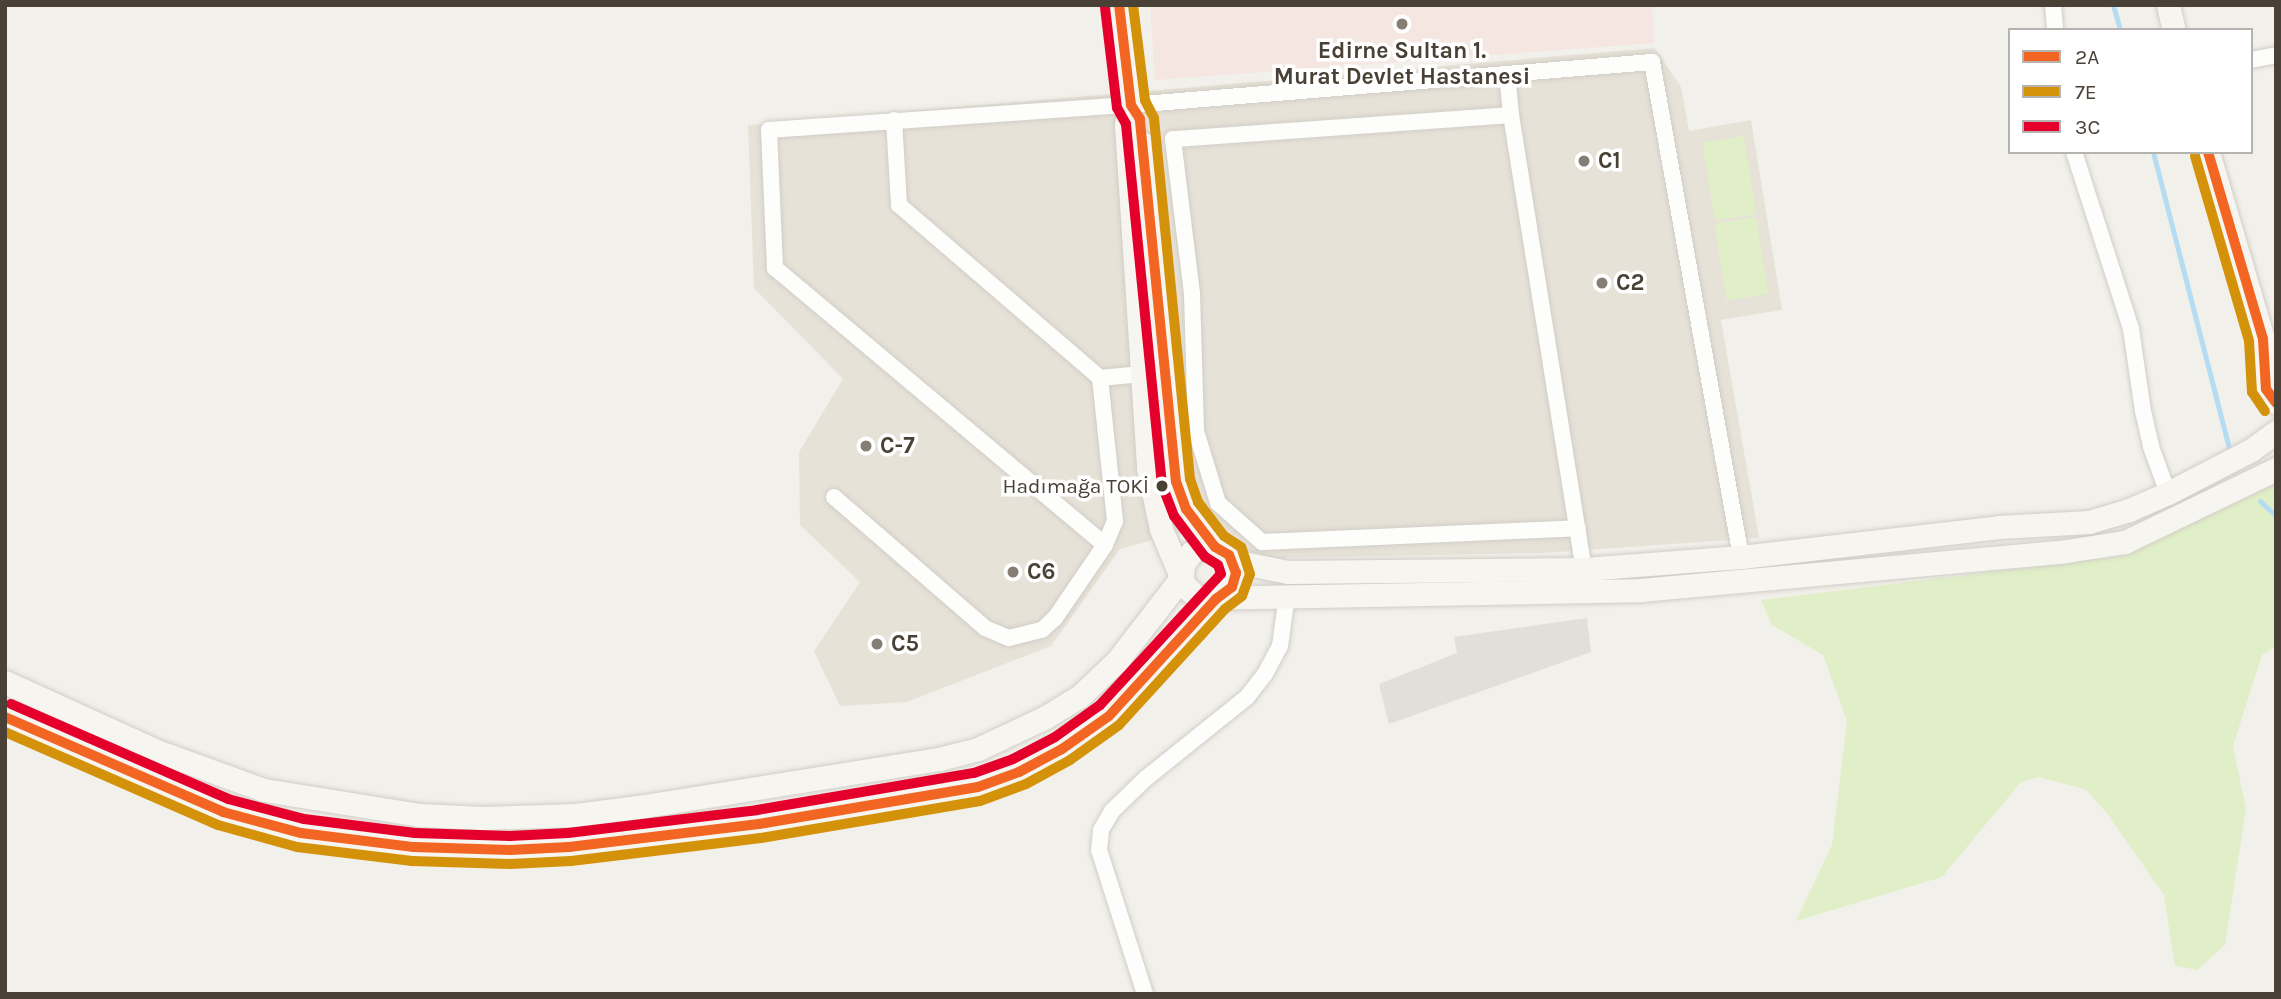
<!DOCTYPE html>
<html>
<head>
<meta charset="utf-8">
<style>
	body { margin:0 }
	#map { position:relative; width:2281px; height:999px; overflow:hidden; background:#f2f0ea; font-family:Karla,sans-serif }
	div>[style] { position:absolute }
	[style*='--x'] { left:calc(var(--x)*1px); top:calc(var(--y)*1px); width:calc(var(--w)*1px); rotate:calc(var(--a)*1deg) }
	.residential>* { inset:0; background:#e7e2d7 }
	.medical>* { inset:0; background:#f5e6e1 }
	.green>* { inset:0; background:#e0efc7; transform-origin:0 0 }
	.parking>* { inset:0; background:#e1dfda }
	.stream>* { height:5px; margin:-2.5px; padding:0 2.5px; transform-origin:2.5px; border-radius:2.5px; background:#b6dcf4 }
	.roads { filter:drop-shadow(0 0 2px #d0cdc7) drop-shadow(0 0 2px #d0cdc7) }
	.street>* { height:16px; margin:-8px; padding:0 8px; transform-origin:8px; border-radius:8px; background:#fdfdfc }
	.secondary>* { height:23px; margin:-11.5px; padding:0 11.5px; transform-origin:11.5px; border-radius:11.5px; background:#f7f5ef }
	.bus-1>* { height:10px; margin:-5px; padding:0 5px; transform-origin:5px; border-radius:5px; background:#f26522 }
	.bus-2>* { height:10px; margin:-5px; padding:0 5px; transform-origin:5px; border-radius:5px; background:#d4920b }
	.bus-3>* { height:10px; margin:-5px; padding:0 5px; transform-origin:5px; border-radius:5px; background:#e4002b }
	.dots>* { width:19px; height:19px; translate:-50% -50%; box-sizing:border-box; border:4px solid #fff; border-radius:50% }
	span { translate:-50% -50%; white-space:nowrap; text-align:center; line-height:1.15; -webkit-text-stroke:7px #fff; paint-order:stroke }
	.bus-label { font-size:21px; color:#494135 }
	.right { translate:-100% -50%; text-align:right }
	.poi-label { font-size:23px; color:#494135; font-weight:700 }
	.left { translate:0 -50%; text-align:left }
	.frame { position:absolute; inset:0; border:7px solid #494135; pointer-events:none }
	.legend { position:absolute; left:2008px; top:28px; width:245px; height:126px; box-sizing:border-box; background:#fff; border:2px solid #b6b3ae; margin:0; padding:9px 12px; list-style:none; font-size:21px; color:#494135 }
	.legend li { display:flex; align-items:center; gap:14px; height:35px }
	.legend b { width:35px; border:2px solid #b6b3ae }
</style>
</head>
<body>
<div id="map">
	<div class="residential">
		<div style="clip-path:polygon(1655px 48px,1681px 87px,1689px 131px,1751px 120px,1782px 310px,1721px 320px,1759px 538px,1543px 553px,1274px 558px,1178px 533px,1120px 549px,1051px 646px,907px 702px,840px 706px,814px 651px,860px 582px,800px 525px,799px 452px,843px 379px,754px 288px,748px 125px)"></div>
	</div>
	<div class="medical">
		<div style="clip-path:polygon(1150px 5px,1652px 5px,1654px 43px,1155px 80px)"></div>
	</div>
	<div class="green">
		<div style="left:1744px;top:136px;width:79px;height:42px;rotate:81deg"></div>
		<div style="left:1756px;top:217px;width:78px;height:42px;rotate:81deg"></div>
		<div style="clip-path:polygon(2276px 482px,2276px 646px,2262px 655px,2233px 746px,2246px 809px,2225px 945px,2197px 970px,2175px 966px,2164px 895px,2106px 812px,2085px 789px,2038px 777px,2020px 783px,1942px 877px,1796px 921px,1832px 845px,1847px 721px,1823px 655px,1772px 625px,1761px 600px,2123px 556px)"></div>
	</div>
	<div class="parking">
		<div style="clip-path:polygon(1587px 618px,1591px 652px,1389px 724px,1379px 684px,1457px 653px,1454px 637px)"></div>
	</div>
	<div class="stream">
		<div style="--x:2113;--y:5;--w:26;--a:74"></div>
		<div style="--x:2153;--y:152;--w:307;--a:75.6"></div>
		<div style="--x:2260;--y:501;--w:22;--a:43"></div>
	</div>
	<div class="roads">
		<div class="street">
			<div style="--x:2053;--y:5;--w:25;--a:85"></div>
			<div style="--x:2251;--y:60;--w:25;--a:-11"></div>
			<div style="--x:1507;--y:74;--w:41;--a:84.4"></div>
			<div style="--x:1511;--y:115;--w:467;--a:80.9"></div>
			<div style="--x:1511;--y:115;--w:339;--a:175.9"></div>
			<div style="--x:1173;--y:139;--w:156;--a:83"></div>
			<div style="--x:1192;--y:294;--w:137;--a:88.3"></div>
			<div style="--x:1196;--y:431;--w:75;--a:73"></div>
			<div style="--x:1218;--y:503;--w:59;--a:41.6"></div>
			<div style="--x:1262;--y:542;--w:316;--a:-2.5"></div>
			<div style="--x:894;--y:120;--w:85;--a:86.6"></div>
			<div style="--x:899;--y:205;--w:265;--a:40.7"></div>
			<div style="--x:1100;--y:378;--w:144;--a:84"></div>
			<div style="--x:1115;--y:521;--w:26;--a:113"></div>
			<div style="--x:2074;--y:152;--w:186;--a:72.1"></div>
			<div style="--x:2131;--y:329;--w:83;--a:81.7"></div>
			<div style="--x:2143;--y:411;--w:37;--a:77"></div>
			<div style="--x:2151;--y:447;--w:49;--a:69.7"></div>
			<div style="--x:1100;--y:378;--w:42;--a:-5.4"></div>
			<div style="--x:834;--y:497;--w:200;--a:40.9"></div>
			<div style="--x:985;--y:628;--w:26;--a:23"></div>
			<div style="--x:1009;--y:638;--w:34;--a:-14"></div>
			<div style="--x:1042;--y:630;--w:18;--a:-43"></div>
			<div style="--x:1055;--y:618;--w:88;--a:-55.6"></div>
			<div style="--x:1105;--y:545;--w:431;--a:-140"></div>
			<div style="--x:775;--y:268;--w:138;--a:-92.5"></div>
			<div style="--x:769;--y:130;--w:363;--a:-4"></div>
			<div style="--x:1131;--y:105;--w:523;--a:-4.72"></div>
			<div style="--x:1652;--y:62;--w:503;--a:79.81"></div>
			<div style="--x:1145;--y:994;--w:151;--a:-107.7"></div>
			<div style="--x:1099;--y:850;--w:20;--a:-84"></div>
			<div style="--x:1101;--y:830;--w:22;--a:-60"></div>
			<div style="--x:1112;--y:811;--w:46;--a:-44.1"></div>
			<div style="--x:1145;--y:779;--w:131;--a:-38.8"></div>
			<div style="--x:1247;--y:697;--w:29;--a:-52"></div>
			<div style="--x:1265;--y:674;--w:32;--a:-62"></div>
			<div style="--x:1280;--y:646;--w:51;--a:-82.2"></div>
		</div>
		<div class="secondary">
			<div style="--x:1119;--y:5;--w:101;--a:83.2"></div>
			<div style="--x:1131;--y:105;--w:21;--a:104"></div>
			<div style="--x:1126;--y:125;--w:344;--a:86.3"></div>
			<div style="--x:1148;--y:468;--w:62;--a:78"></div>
			<div style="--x:1161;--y:529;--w:62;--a:67.2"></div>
			<div style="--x:1185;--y:586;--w:18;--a:43"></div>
			<div style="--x:1198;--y:598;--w:442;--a:-1"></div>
			<div style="--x:1640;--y:590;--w:428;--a:-5.2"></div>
			<div style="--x:2066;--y:551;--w:60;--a:-8.7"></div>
			<div style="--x:2125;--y:542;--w:168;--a:-25.8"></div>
			<div style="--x:2168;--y:5;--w:26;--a:77"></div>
			<div style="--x:1142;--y:143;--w:341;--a:84.3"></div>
			<div style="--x:1176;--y:482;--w:29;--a:70"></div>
			<div style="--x:1186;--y:509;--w:48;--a:52.7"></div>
			<div style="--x:2208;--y:152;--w:195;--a:73.6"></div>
			<div style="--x:2263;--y:339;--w:26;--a:59"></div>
			<div style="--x:2263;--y:343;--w:46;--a:86.3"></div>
			<div style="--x:2266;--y:389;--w:17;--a:54"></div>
			<div style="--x:1233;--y:561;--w:56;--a:11.3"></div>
			<div style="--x:1288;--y:572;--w:297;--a:-0.6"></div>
			<div style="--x:1585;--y:569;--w:156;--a:-4.4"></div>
			<div style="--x:1741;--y:557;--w:260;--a:-6.6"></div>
			<div style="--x:1999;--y:527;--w:90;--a:-3.2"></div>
			<div style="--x:2089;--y:522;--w:42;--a:-16.7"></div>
			<div style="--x:2129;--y:510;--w:43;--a:-23.6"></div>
			<div style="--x:2168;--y:493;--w:93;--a:-27.4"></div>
			<div style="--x:2251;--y:450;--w:31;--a:-36"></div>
			<div style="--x:5;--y:682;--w:164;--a:24.5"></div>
			<div style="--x:154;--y:750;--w:117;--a:20"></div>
			<div style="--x:264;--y:790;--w:158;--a:9.1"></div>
			<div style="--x:420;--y:815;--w:62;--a:2.8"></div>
			<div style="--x:482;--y:818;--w:94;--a:-1.8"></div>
			<div style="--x:576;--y:815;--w:70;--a:-7.4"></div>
			<div style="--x:645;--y:806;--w:298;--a:-9.1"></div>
			<div style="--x:939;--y:759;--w:40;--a:-14.4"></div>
			<div style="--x:978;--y:749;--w:73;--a:-25.2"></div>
			<div style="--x:1044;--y:718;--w:42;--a:-31.4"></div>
			<div style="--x:1080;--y:696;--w:51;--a:-43.4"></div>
			<div style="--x:1117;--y:661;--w:106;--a:-52.3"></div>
			<div style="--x:1182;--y:577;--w:13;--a:-86"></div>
			<div style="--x:1183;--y:564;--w:14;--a:-54"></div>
			<div style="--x:1191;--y:553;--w:12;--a:-31"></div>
			<div style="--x:1201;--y:547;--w:17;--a:3"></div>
			<div style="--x:1218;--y:548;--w:13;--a:32"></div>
			<div style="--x:1229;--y:555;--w:19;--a:69"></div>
			<div style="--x:1236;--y:573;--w:15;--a:106"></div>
			<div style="--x:1232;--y:587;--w:20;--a:143"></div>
			<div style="--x:1216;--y:599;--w:159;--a:132.4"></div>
			<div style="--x:1109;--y:716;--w:57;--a:144.9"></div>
			<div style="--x:1062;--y:749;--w:49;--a:151.9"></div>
			<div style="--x:1019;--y:772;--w:44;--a:159.9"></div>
			<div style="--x:978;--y:787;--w:46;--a:168.7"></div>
			<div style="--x:933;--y:796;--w:309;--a:171.5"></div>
			<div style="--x:627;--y:842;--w:117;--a:176.1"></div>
			<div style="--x:510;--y:850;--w:96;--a:-178.2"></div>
			<div style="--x:414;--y:847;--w:114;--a:-172.9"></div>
			<div style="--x:301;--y:833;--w:81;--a:-164.9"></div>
			<div style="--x:223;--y:812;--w:238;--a:-156.5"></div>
		</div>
	</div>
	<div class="bus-1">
		<div style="--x:2208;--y:152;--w:195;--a:73.6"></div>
		<div style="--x:2263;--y:339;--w:50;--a:86.6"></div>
		<div style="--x:2266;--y:389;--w:17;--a:54"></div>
		<div style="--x:5;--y:717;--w:238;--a:23.5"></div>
		<div style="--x:223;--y:812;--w:81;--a:15.1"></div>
		<div style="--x:301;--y:833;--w:114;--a:7.1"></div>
		<div style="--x:414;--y:847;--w:96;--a:1.8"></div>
		<div style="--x:510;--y:850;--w:59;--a:-2.9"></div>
		<div style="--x:569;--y:847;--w:191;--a:-6.9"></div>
		<div style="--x:759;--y:824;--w:222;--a:-9.6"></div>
		<div style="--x:978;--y:787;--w:44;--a:-20.1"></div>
		<div style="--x:1019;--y:772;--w:49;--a:-28.1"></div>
		<div style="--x:1062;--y:749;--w:57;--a:-35.1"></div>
		<div style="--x:1109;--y:716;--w:159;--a:-47.6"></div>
		<div style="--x:1216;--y:599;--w:20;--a:-37"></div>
		<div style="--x:1232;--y:587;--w:15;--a:-74"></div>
		<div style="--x:1236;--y:573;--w:19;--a:-111"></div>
		<div style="--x:1229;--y:555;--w:16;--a:-150"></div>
		<div style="--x:1215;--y:547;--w:48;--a:-127.3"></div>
		<div style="--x:1186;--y:509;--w:29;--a:-110"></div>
		<div style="--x:1176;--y:482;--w:365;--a:-95.7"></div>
		<div style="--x:1140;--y:119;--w:17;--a:-123"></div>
		<div style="--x:1131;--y:105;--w:101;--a:-96.8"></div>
	</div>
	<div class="bus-2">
		<div style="--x:2195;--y:156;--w:193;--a:73.7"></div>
		<div style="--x:2249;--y:341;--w:51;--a:86.6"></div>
		<div style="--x:2252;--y:392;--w:23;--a:56"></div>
		<div style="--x:5;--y:732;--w:232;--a:23.6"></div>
		<div style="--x:218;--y:825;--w:82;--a:15.6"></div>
		<div style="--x:297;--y:847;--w:116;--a:6.9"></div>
		<div style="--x:412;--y:861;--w:98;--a:1.8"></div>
		<div style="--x:510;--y:864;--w:61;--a:-2.8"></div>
		<div style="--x:571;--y:861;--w:191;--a:-6.9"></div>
		<div style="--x:761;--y:838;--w:222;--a:-9.6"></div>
		<div style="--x:980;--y:801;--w:49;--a:-20.3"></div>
		<div style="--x:1026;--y:784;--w:50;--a:-28.6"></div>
		<div style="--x:1070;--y:760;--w:60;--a:-35.5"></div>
		<div style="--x:1119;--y:725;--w:157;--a:-47.6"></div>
		<div style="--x:1225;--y:609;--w:21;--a:-37"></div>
		<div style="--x:1242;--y:596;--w:23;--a:-70"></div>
		<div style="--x:1250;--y:574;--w:28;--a:-108"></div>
		<div style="--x:1241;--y:547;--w:20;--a:-147"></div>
		<div style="--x:1224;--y:536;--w:43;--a:-127.4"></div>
		<div style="--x:1198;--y:502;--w:24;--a:-109"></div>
		<div style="--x:1190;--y:479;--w:363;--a:-95.7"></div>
		<div style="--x:1154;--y:118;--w:20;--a:-117"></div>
		<div style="--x:1145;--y:100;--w:96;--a:-97.2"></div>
	</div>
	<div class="bus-3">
		<div style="--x:11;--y:704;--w:237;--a:23.6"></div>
		<div style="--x:228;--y:799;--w:79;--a:14.7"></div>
		<div style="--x:304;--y:819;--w:112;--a:7.2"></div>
		<div style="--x:415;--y:833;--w:95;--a:1.8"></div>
		<div style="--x:510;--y:836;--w:58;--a:-3"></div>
		<div style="--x:568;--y:833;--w:190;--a:-6.9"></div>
		<div style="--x:757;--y:810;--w:220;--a:-9.7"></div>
		<div style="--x:974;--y:773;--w:41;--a:-19.7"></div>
		<div style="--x:1013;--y:759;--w:47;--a:-27.6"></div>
		<div style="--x:1055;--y:737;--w:55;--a:-35.4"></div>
		<div style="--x:1100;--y:705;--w:178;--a:-47.3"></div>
		<div style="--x:1221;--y:574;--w:9;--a:-108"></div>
		<div style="--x:1218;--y:565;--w:15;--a:-148"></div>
		<div style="--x:1205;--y:557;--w:51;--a:-127.1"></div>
		<div style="--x:1174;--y:516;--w:33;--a:-111"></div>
		<div style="--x:1162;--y:485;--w:363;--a:-95.7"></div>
		<div style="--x:1126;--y:124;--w:18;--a:-119"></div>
		<div style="--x:1117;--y:108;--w:102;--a:-96.8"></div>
	</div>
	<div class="dots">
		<div style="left:1402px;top:24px;background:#847e74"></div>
		<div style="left:1584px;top:161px;background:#847e74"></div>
		<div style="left:1602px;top:283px;background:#847e74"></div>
		<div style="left:866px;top:446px;background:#847e74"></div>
		<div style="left:1162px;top:486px;background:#494135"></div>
		<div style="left:1013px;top:572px;background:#847e74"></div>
		<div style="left:877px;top:644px;background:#847e74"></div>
	</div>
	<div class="bus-label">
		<span class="right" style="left:1149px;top:486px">Hadımağa TOKİ</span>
	</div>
	<div class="poi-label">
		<span style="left:1402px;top:64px">Edirne Sultan 1.<br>Murat Devlet Hastanesi</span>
		<span class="left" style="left:1598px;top:161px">C1</span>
		<span class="left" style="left:1616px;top:283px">C2</span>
		<span class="left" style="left:880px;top:446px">C-7</span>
		<span class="left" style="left:1027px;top:572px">C6</span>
		<span class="left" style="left:891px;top:644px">C5</span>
	</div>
	<div class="frame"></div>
	<ul class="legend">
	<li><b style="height:9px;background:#f26522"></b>2A</li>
	<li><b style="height:9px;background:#d4920b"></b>7E</li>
	<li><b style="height:9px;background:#e4002b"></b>3C</li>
	</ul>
</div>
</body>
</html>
